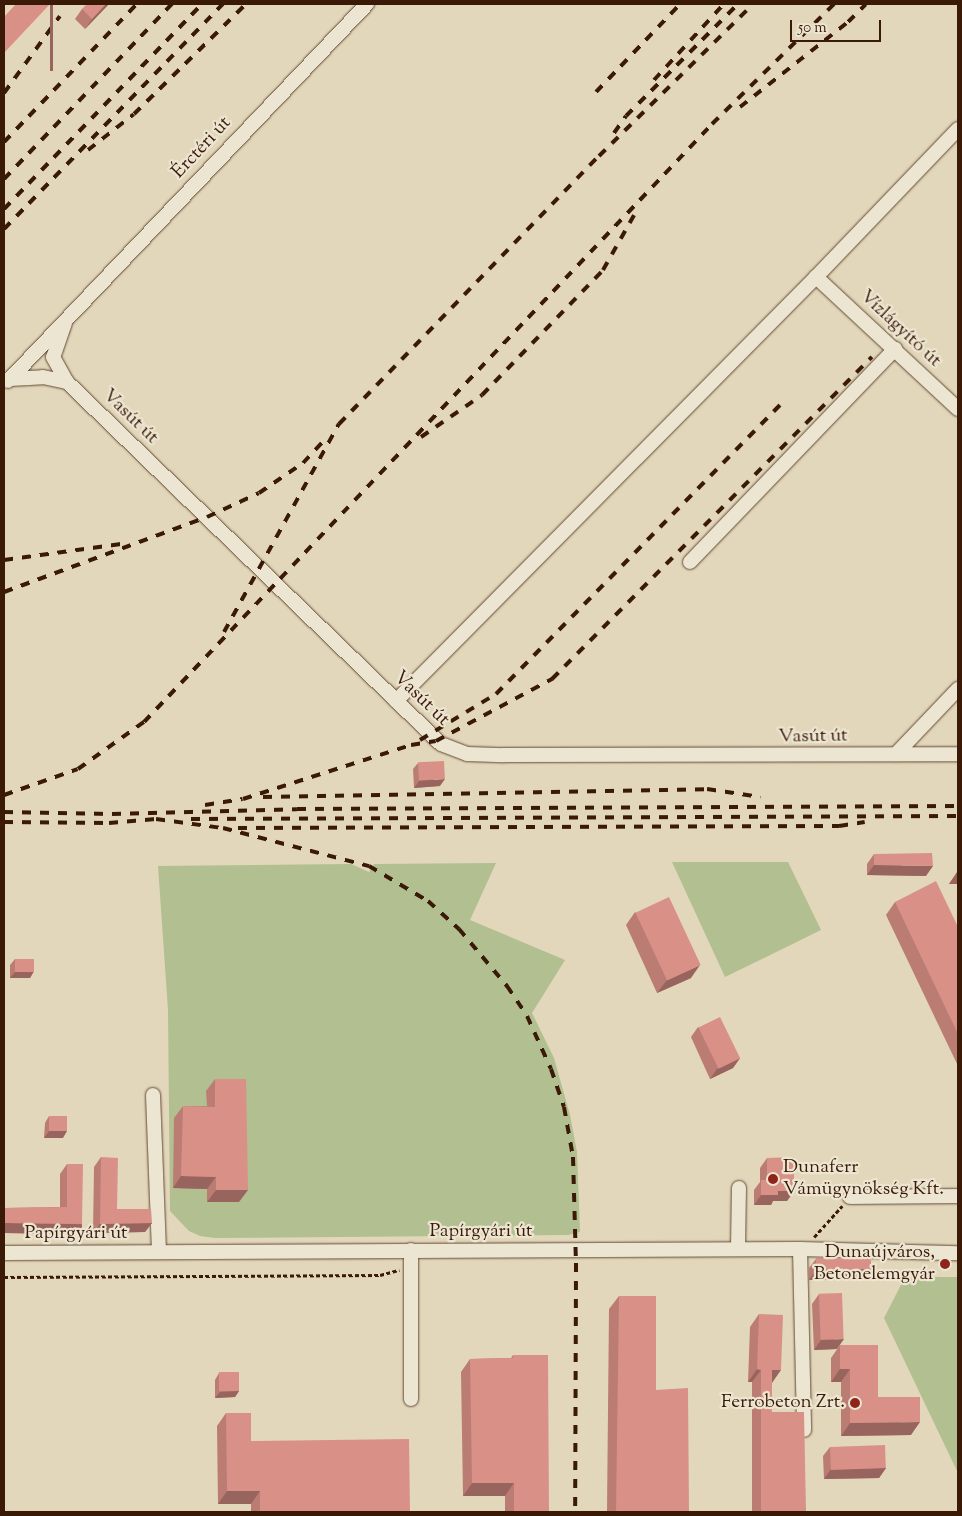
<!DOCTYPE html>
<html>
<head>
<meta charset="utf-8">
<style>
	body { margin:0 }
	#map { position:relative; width:962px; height:1516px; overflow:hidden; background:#e2d7ba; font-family:"Sorts Mill Goudy",serif }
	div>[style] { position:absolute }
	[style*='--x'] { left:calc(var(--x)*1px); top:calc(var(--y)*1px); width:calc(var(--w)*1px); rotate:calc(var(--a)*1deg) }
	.green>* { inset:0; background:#b1bf91 }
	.path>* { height:2.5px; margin-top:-1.25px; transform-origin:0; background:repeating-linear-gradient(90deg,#3a1a07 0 4px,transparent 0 6.5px) }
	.roads { filter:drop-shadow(0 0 1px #644934) drop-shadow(0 0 1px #644934) }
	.minor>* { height:14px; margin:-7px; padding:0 7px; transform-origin:7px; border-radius:7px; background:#ece5d2 }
	.rail>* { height:4px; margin-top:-2px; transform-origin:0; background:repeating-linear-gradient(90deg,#3a1a07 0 9px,transparent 0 18px) }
	.wall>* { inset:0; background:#bb7c73 }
	.shaded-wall>* { inset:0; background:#98655e; transform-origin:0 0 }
	.building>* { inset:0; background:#d99086; transform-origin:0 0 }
	.dots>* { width:14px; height:14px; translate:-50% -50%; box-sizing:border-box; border:2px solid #ece5d2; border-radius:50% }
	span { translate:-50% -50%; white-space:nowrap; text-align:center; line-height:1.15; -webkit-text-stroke:4.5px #ece5d2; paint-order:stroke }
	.street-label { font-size:19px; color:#3a1a07 }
	.poi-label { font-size:19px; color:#3a1a07 }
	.left { translate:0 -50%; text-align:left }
	.right { translate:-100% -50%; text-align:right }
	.frame { position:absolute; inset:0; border:5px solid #3a1a07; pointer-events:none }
	.scale { position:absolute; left:790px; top:20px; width:91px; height:22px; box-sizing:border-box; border:2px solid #3a1a07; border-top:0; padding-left:6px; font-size:15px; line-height:18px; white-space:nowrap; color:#3a1a07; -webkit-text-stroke:4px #ece5d2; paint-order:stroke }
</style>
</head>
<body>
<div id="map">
	<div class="green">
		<div style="clip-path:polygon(672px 862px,788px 862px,821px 930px,725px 977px)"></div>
		<div style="clip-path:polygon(496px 863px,470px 920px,565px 960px,532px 1013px,554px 1058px,570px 1115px,577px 1152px,580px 1232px,568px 1235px,215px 1238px,200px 1236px,189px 1231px,170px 1211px,168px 1010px,158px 866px,351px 864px,369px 872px,374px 864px)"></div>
		<div style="clip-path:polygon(905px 1277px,958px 1277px,958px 1473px,884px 1318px)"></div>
	</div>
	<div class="path">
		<div style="--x:814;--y:1237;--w:42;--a:-47.9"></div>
		<div style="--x:4;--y:1277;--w:376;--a:-0.3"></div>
		<div style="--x:380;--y:1275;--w:20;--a:-15"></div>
	</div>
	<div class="roads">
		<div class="minor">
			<div style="--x:816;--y:277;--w:194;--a:42.9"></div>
			<div style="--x:65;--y:323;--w:36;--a:109"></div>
			<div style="--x:53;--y:357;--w:29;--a:61"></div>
			<div style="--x:10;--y:379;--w:33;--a:-3"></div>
			<div style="--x:43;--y:377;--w:25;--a:12"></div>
			<div style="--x:67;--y:382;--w:520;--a:44.07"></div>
			<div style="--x:441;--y:744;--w:28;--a:21"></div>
			<div style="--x:467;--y:754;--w:37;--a:2"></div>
			<div style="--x:504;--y:755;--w:454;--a:-0.1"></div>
			<div style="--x:8;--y:381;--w:521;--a:-46.4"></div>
			<div style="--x:690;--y:562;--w:296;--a:-46.1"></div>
			<div style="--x:396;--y:701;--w:597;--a:-45.27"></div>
			<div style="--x:816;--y:277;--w:205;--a:-46.2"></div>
			<div style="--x:896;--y:754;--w:90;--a:-46.4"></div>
			<div style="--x:153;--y:1095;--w:157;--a:87.8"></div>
			<div style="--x:850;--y:1197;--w:108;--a:-0.5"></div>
			<div style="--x:738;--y:1249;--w:61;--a:-89.1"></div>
			<div style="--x:800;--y:1249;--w:181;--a:88.7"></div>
			<div style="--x:411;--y:1250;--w:149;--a:90"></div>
			<div style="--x:4;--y:1253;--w:796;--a:-0.29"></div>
			<div style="--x:800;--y:1249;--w:158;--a:1.5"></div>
		</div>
	</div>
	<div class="rail">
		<div style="--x:654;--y:80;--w:103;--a:-47.4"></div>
		<div style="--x:596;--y:92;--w:122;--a:-46.3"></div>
		<div style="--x:4;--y:93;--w:95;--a:-54"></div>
		<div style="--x:740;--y:107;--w:137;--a:-38.2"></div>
		<div style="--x:848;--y:22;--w:25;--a:-45"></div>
		<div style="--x:614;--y:133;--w:21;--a:-55"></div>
		<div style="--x:626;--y:116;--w:158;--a:-45"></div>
		<div style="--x:4;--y:142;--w:192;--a:-46.1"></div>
		<div style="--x:88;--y:150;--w:58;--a:-38"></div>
		<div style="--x:134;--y:114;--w:157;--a:-44.5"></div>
		<div style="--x:4;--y:179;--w:243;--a:-46.2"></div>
		<div style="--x:4;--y:209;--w:285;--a:-46"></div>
		<div style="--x:4;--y:229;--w:314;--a:-45.8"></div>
		<div style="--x:421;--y:437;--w:74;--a:-34.5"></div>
		<div style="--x:482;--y:395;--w:174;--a:-45.9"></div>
		<div style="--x:603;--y:270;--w:69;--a:-60.5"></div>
		<div style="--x:4;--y:560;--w:118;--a:-7.8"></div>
		<div style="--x:4;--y:592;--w:216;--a:-20.3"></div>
		<div style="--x:207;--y:517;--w:57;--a:-24.8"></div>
		<div style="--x:259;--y:493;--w:53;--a:-34.3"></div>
		<div style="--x:303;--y:463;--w:35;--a:-47"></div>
		<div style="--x:224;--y:632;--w:238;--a:-61.1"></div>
		<div style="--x:339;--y:424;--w:373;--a:-45.9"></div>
		<div style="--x:599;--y:156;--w:216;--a:-44.6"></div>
		<div style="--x:420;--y:740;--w:89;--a:-31.2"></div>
		<div style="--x:496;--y:694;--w:408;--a:-45.5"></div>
		<div style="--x:4;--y:795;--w:78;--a:-19.4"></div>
		<div style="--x:78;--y:769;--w:81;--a:-35.5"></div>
		<div style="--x:144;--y:722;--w:825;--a:-46.47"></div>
		<div style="--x:712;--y:124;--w:171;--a:-44.5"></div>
		<div style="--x:263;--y:797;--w:444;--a:-1"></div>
		<div style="--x:707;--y:789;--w:54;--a:8.6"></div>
		<div style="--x:205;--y:805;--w:38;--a:-9"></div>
		<div style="--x:243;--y:799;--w:176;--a:-17.8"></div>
		<div style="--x:411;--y:745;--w:25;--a:-9"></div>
		<div style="--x:436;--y:741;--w:132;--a:-28.1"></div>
		<div style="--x:552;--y:679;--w:454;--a:-45.2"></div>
		<div style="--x:4;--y:812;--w:108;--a:1.1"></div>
		<div style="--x:112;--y:814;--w:185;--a:-1.5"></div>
		<div style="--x:297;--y:809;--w:661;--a:-0.26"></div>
		<div style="--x:191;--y:819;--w:767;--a:-0.22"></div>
		<div style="--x:4;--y:822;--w:105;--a:0.5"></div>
		<div style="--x:109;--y:823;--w:47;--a:-4.9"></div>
		<div style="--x:156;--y:819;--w:68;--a:7.7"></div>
		<div style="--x:223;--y:828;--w:151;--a:14.6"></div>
		<div style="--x:369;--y:866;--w:69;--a:30.7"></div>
		<div style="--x:428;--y:901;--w:42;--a:42.1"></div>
		<div style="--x:459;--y:929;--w:75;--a:49.9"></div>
		<div style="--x:507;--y:986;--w:36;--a:56"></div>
		<div style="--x:527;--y:1016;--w:58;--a:65.6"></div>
		<div style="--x:551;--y:1069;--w:40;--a:71.1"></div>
		<div style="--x:564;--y:1107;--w:51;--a:79.8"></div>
		<div style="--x:573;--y:1157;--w:106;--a:88.4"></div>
		<div style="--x:576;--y:1263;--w:249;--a:90.2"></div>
		<div style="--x:238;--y:828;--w:601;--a:-0.19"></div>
		<div style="--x:839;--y:826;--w:26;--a:-9"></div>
	</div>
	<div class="wall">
		<div style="clip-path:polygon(109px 4px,85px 29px,75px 19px,82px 9px)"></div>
		<div style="clip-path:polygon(418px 763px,440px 786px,414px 788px,413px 769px)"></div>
		<div style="clip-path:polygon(874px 854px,926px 876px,867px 875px,867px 864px)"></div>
		<div style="clip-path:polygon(958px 859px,958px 884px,949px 884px,957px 873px,957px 861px)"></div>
		<div style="clip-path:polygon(895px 902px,958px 927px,958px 1066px,886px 915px)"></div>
		<div style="clip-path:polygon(635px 912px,691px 978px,657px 993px,626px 925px)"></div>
		<div style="clip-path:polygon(15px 959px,34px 971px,30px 978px,10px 978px,10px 965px)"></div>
		<div style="clip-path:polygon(698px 1027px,740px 1058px,733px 1068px,710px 1079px,691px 1037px)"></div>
		<div style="clip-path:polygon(215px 1079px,239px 1202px,207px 1202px,207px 1189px,173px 1188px,174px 1118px,183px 1106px,207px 1106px,206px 1091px)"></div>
		<div style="clip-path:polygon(49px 1116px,63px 1138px,44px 1138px,45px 1123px)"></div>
		<div style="clip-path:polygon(101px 1157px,117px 1209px,152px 1223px,145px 1232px,93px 1233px,94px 1167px)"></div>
		<div style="clip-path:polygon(767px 1158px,794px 1191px,787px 1201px,773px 1201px,771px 1205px,754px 1205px,754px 1190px,760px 1182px,760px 1168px)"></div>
		<div style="clip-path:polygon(67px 1164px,82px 1224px,75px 1234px,4px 1233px,4px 1208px,60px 1207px,60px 1174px)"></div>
		<div style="clip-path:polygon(816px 1259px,864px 1279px,809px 1280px,809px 1268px)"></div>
		<div style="clip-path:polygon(819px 1294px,837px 1349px,814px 1350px,812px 1304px)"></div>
		<div style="clip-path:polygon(619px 1296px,656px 1390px,689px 1512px,607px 1512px,609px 1309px)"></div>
		<div style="clip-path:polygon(759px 1314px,772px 1383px,772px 1412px,806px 1512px,752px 1512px,752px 1382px,748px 1382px,750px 1327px)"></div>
		<div style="clip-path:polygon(840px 1345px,878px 1397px,911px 1435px,841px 1436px,841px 1382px,831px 1382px,831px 1358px)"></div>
		<div style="clip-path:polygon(513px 1355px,549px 1512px,505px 1512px,505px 1496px,463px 1496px,461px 1372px,470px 1359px,511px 1358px)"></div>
		<div style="clip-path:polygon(219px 1373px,239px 1391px,235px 1397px,215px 1398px,215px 1380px)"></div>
		<div style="clip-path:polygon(226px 1413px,251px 1441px,410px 1512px,251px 1512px,251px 1504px,218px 1504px,217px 1426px)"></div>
		<div style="clip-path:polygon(830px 1447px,886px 1468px,879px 1478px,824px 1479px,823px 1456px)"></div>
	</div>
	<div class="shaded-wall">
		<div style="left:50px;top:4px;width:3px;height:67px"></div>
		<div style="clip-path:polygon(106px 4px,109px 4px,85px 29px,92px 19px)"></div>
		<div style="clip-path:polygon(445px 779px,440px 786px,414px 788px,419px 781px)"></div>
		<div style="clip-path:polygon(874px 865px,933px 866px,926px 876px,867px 875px)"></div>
		<div style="clip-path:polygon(957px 872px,958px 872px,958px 884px,949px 884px)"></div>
		<div style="clip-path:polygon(700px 965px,691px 978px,657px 993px,667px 980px)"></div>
		<div style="clip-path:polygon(34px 971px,30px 978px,10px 978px,15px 972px)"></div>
		<div style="clip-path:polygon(740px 1058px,733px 1068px,710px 1079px,717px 1069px)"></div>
		<div style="clip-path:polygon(49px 1131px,67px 1131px,63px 1138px,44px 1138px)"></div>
		<div style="clip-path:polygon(181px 1176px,216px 1177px,207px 1189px,173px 1188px)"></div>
		<div style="clip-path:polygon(216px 1190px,248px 1190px,239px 1202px,207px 1202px)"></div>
		<div style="clip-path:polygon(778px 1191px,794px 1191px,787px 1201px,773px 1201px,771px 1205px,754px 1205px,761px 1195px)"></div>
		<div style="left:4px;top:1223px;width:78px;height:10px;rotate:1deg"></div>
		<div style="clip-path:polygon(152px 1223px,145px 1232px,93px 1233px,100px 1224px)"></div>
		<div style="clip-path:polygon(871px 1269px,864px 1279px,809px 1280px,816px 1270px)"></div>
		<div style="clip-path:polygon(844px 1339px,837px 1349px,814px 1350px,821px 1340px)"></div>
		<div style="clip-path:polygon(757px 1369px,761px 1370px,752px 1382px,748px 1382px)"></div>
		<div style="clip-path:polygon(840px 1369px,850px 1369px,841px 1382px,831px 1382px)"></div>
		<div style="clip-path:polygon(772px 1370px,781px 1370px,772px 1383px)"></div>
		<div style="clip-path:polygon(239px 1391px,235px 1397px,215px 1398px,220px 1392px)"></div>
		<div style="clip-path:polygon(920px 1422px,911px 1435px,841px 1436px,850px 1423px)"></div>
		<div style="clip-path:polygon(886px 1468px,879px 1478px,824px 1479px,831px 1469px)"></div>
		<div style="clip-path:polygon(472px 1483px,514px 1483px,505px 1496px,463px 1496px)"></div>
		<div style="clip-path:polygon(227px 1491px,260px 1491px,251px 1504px,218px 1504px)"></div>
	</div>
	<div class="building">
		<div style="clip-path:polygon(16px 4px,50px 4px,4px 53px,4px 17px)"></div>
		<div style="clip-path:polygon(87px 4px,106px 4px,92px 19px,82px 9px)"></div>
		<div style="left:444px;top:761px;width:18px;height:26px;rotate:87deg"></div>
		<div style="clip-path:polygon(932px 853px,933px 866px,874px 865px,874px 854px)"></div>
		<div style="clip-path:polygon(936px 881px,958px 927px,958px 1034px,895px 902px)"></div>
		<div style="left:669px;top:897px;width:75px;height:37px;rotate:65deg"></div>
		<div style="left:15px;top:959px;width:19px;height:13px"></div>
		<div style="left:720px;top:1017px;width:46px;height:24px;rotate:64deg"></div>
		<div style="clip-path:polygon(215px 1079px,246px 1079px,248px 1190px,216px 1190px,216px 1177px,181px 1176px,183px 1106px,215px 1107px)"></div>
		<div style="left:49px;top:1116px;width:18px;height:15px"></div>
		<div style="clip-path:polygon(101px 1157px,118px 1158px,117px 1209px,151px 1209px,152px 1223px,100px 1224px)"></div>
		<div style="clip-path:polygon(794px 1157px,794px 1191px,778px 1191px,778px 1195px,761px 1195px,761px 1180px,767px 1180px,767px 1158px)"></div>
		<div style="clip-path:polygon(67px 1164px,83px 1164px,82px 1224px,4px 1223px,4px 1208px,67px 1207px)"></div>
		<div style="left:871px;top:1258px;width:11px;height:55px;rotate:90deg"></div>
		<div style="left:842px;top:1293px;width:46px;height:23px;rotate:88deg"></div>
		<div style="clip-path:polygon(619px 1296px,656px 1296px,656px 1390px,688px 1388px,689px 1512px,616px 1512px)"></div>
		<div style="clip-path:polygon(759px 1314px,783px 1315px,781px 1370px,772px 1370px,772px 1412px,804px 1412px,806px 1512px,761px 1512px,761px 1370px,757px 1369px)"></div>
		<div style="clip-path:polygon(840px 1345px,878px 1345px,878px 1397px,920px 1397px,920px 1422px,850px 1423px,850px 1369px,840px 1369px)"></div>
		<div style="clip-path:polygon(513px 1355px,548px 1355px,549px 1512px,514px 1512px,514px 1483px,472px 1483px,470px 1359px,513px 1358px)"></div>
		<div style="left:239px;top:1372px;width:19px;height:20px;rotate:90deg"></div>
		<div style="clip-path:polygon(226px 1413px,251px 1413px,251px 1441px,409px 1439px,410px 1512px,260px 1512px,260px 1491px,227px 1491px)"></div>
		<div style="left:885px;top:1445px;width:23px;height:55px;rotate:88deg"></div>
	</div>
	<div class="dots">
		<div style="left:773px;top:1179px;background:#8f2418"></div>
		<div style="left:945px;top:1264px;background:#8f2418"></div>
		<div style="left:855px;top:1403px;background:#8f2418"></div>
	</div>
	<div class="street-label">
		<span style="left:202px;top:148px;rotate:-47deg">Érctéri út</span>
		<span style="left:900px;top:329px;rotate:43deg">Vízlágyító út</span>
		<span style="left:130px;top:417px;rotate:44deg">Vasút út</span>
		<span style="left:421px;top:699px;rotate:44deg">Vasút út</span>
		<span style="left:813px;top:737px;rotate:-1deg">Vasút út</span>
		<span style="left:481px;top:1232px">Papírgyári út</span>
		<span style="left:76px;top:1234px">Papírgyári út</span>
	</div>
	<div class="poi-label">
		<span class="left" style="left:783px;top:1179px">Dunaferr<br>Vámügynökség Kft.</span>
		<span class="right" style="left:935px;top:1264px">Dunaújváros,<br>Betonelemgyár</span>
		<span class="right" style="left:845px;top:1403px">Ferrobeton Zrt.</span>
	</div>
	<div class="frame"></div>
	<div class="scale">50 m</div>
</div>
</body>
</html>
